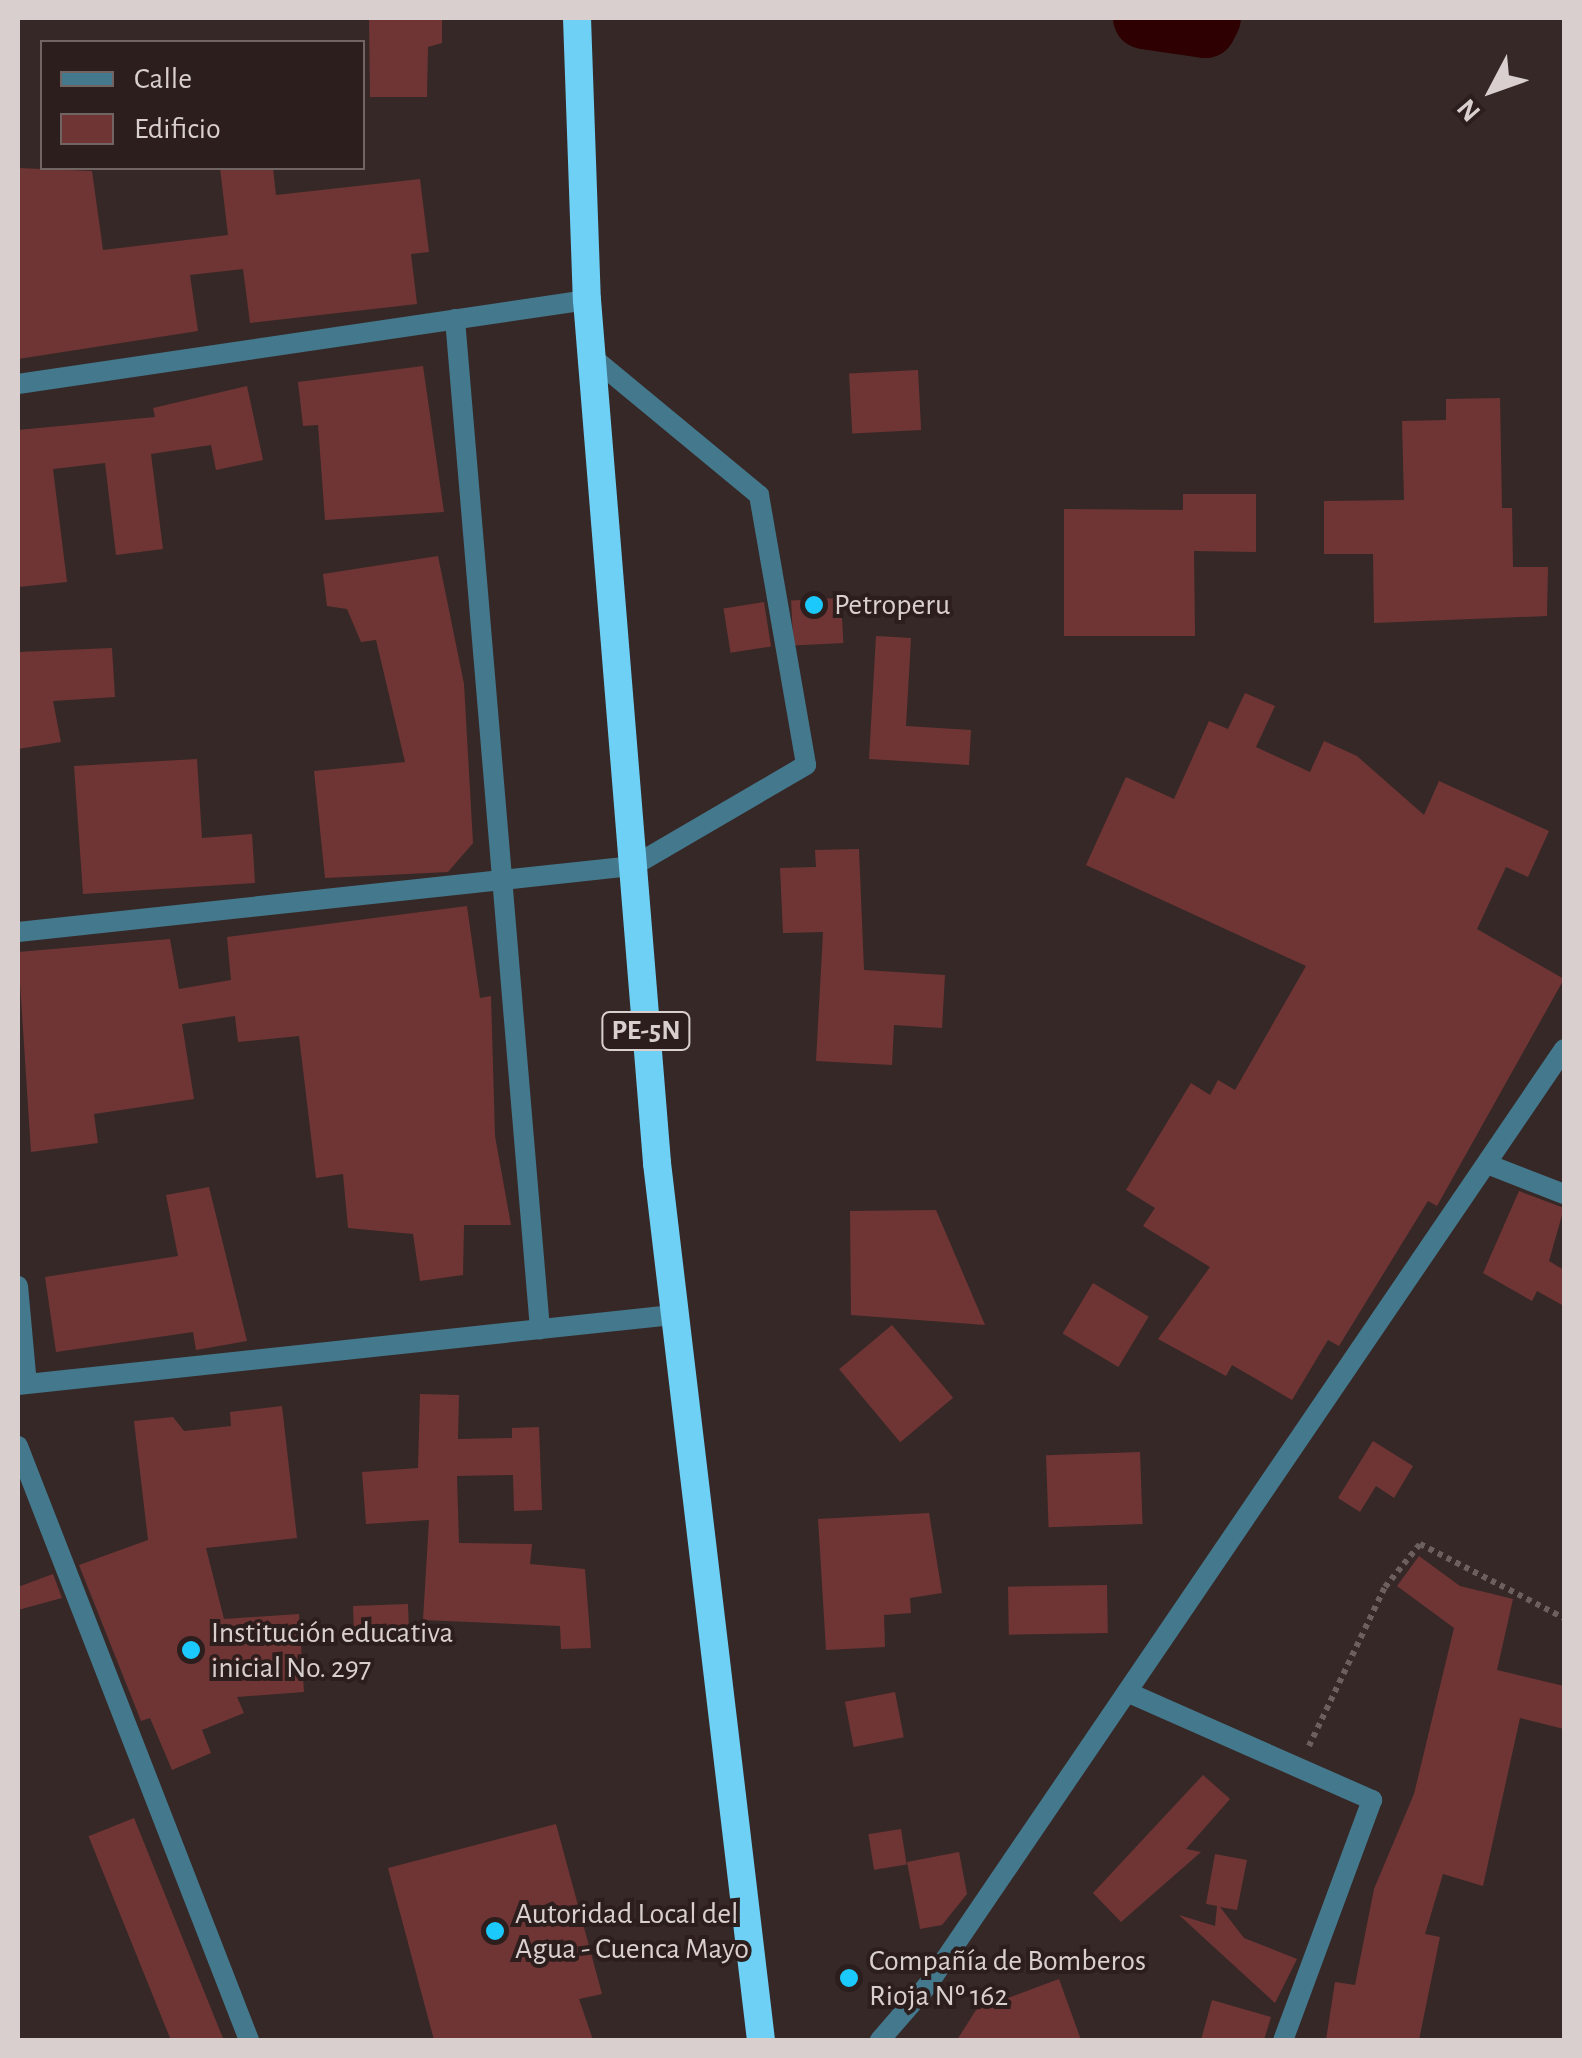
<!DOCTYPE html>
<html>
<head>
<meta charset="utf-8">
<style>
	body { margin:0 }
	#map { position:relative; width:1582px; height:2058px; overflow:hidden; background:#362827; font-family:"Alegreya Sans",sans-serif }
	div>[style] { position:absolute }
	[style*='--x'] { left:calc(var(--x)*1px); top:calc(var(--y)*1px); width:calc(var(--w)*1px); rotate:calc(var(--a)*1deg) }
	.river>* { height:62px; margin:-31px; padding:0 31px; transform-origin:31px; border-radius:31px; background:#2e0002 }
	.building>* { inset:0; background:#6f3534; transform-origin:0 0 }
	.path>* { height:6px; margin-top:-3px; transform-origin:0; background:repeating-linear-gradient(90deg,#6c605f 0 5px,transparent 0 10px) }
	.service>* { height:20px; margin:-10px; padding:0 10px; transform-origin:10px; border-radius:10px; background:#44788c }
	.minor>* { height:20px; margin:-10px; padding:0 10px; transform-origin:10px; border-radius:10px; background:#44788c }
	.tertiary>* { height:20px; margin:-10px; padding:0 10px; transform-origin:10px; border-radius:10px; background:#44788c }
	.trunk>* { height:28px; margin:-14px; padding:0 14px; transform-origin:14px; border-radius:14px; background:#6ed0f4 }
	.dots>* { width:28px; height:28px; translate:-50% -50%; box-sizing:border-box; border:5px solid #2c1e1d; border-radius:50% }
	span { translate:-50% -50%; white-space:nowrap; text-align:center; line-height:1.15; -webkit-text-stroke:8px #2c1e1d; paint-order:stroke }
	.shield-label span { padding:2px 8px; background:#2c1e1d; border:2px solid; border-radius:8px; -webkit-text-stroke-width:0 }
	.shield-label { font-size:28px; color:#d9cfce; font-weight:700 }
	.poi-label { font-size:30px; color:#d9cfce }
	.left { translate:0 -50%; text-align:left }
	.frame { position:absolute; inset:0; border:20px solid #d9cfce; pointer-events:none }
	.legend { position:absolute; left:40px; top:40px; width:325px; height:130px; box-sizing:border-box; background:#2c1e1d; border:2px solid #716564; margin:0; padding:12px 18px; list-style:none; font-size:30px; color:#d9cfce }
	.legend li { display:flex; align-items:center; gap:20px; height:50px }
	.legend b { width:50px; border:2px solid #716564 }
	.north { position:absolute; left:1442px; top:40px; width:100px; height:100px; -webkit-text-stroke:8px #2c1e1d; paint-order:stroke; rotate:229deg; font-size:28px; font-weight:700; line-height:40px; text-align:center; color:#d9cfce }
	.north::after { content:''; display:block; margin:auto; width:35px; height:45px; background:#d9cfce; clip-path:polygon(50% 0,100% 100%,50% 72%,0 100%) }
</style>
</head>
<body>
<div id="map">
	<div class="river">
		<div style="--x:1144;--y:18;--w:62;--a:8.4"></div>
		<div style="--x:1205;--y:27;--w:10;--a:-61"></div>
	</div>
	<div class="building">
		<div style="clip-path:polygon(369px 18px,442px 18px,442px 43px,428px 47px,427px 97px,370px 97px)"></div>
		<div style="clip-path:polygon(18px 168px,92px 171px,103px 250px,228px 235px,220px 168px,273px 168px,276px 195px,420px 179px,429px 252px,411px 254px,417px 304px,250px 323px,243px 269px,190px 275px,198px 331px,18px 359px)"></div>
		<div style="clip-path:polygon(423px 366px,444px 512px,325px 520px,318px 425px,303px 426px,298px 382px)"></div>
		<div style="left:918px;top:370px;width:60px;height:69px;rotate:87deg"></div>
		<div style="clip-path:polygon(247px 386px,263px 460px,216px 470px,211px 445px,151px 454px,163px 549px,116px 555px,105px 463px,53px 469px,67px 582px,18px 587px,18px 430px,155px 417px,153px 408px)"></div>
		<div style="clip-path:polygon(1500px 398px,1502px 508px,1512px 508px,1513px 567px,1548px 567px,1547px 616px,1374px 623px,1373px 554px,1324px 554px,1324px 501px,1404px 500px,1402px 421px,1446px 420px,1446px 399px)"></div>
		<div style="clip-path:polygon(1183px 494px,1256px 494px,1256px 552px,1194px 551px,1195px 636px,1064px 636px,1064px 509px,1183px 510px)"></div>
		<div style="clip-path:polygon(438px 556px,464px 684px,473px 843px,448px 872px,325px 878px,314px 771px,405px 762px,376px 640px,361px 642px,347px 609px,327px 606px,323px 574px)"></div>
		<div style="left:841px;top:598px;width:45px;height:50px;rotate:87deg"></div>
		<div style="left:764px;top:602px;width:45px;height:41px;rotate:81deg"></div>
		<div style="clip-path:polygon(876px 636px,911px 638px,906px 726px,971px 730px,969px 765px,869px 759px)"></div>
		<div style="clip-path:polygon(112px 648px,115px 697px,53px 701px,61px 742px,18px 749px,18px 652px)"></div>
		<div style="clip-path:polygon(1245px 693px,1275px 706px,1256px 747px,1310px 772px,1324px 741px,1357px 756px,1424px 815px,1439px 781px,1549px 831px,1528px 877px,1506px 867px,1477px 929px,1564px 979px,1437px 1206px,1428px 1201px,1339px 1346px,1328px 1340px,1292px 1400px,1232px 1365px,1226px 1376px,1158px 1339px,1210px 1267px,1143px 1226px,1155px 1208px,1126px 1190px,1191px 1083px,1210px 1095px,1218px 1080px,1235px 1090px,1306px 966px,1086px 865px,1126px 777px,1174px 799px,1209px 721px,1228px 729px)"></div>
		<div style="clip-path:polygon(197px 759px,202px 838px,252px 834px,255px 883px,83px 894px,74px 766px)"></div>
		<div style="clip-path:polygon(859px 849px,864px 970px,945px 975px,942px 1028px,894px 1025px,892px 1065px,816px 1061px,823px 932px,783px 933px,780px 868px,816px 867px,815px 850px)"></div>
		<div style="clip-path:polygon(467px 906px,480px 998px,491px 996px,495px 1136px,511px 1225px,464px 1225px,463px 1275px,420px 1281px,413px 1234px,348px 1228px,343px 1174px,316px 1178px,299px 1036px,238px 1042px,235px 1016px,182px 1024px,194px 1099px,94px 1114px,98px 1143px,31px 1152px,18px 952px,170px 939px,179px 989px,231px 980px,227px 937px)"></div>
		<div style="clip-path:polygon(209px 1187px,247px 1341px,196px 1350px,193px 1332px,56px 1352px,45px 1277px,178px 1256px,166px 1195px)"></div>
		<div style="clip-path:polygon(1519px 1191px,1564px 1208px,1549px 1261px,1564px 1270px,1564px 1306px,1537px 1291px,1532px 1301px,1483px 1273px)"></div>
		<div style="clip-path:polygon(936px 1210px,985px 1325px,851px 1315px,850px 1211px)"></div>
		<div style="left:1093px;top:1283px;width:65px;height:59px;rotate:31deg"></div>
		<div style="left:892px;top:1325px;width:95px;height:69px;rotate:50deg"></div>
		<div style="clip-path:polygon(420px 1394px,459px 1395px,458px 1439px,512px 1438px,512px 1428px,539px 1427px,542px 1510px,514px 1511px,513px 1475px,457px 1476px,459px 1543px,532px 1544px,530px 1564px,585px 1569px,591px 1648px,561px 1649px,560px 1626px,423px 1620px,429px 1520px,366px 1524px,362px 1472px,418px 1468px)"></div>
		<div style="clip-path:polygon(282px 1406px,297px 1538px,206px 1548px,224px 1619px,299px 1614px,304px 1692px,237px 1697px,244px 1713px,202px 1730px,211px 1753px,172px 1770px,150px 1718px,141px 1721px,79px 1565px,148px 1540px,134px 1421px,173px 1417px,184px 1431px,231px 1426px,230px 1412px)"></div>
		<div style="clip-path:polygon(1373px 1441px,1413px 1466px,1394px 1498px,1376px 1486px,1360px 1512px,1338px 1498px)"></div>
		<div style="left:1140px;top:1452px;width:72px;height:94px;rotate:88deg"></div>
		<div style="clip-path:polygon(929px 1513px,942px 1593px,910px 1598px,911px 1613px,884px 1615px,885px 1647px,826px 1650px,818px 1519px)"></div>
		<div style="clip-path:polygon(1419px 1556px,1460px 1586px,1513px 1599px,1497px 1670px,1564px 1686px,1564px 1729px,1520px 1718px,1483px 1886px,1443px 1874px,1425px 1934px,1440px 1937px,1419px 2040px,1326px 2040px,1335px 1982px,1355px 1985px,1374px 1889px,1414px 1794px,1454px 1628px,1397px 1586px)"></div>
		<div style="clip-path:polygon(53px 1574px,62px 1598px,18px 1610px,18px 1587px)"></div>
		<div style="left:1107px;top:1585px;width:48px;height:99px;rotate:89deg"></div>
		<div style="left:408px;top:1604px;width:30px;height:55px;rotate:88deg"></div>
		<div style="left:895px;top:1692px;width:46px;height:51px;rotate:79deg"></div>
		<div style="clip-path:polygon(1203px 1775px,1230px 1799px,1186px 1849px,1201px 1852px,1121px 1922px,1093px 1893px)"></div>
		<div style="left:134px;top:1818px;width:239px;height:49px;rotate:68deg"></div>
		<div style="clip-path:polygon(556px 1824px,602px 1994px,579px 1999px,593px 2040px,434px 2040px,388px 1868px)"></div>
		<div style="left:901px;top:1829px;width:36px;height:33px;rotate:81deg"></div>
		<div style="clip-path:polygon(959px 1852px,967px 1894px,942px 1925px,920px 1929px,907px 1862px)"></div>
		<div style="clip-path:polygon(1215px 1854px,1247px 1860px,1237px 1910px,1220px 1907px,1244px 1938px,1297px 1959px,1275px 2003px,1179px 1915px,1215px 1926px,1217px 1906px,1206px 1904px)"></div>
		<div style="clip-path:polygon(1059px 1979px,1081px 2040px,957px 2040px,976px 2010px)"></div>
		<div style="clip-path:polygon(1212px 2000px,1271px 2017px,1264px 2040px,1201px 2040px)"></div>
	</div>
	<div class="path">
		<div style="--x:1309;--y:1746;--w:176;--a:-64.5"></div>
		<div style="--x:1385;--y:1587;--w:55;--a:-50.9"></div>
		<div style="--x:1420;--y:1544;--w:162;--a:27.2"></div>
	</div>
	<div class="service">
		<div style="--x:592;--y:357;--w:217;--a:39.6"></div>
		<div style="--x:759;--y:495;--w:274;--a:80.1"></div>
		<div style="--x:806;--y:765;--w:200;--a:149.7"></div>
	</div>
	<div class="minor">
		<div style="--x:455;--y:319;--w:1014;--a:85.19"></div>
		<div style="--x:18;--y:384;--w:575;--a:-8.4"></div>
		<div style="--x:18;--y:932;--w:619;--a:-6.13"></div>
		<div style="--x:1487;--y:1164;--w:83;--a:21.3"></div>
		<div style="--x:18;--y:1286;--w:98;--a:84.8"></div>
		<div style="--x:18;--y:1385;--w:658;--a:-6.11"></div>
		<div style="--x:18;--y:1446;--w:637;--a:68.75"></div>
		<div style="--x:1127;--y:1692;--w:268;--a:23.8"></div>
		<div style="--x:1372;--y:1800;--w:256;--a:110.3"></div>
	</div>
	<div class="tertiary">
		<div style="--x:880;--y:2040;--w:72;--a:-49"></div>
		<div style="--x:927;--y:1986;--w:1133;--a:-55.79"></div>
	</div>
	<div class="trunk">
		<div style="--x:577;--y:18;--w:282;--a:88"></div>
		<div style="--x:587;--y:300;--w:866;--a:85.36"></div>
		<div style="--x:657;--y:1163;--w:883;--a:83.24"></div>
	</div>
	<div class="dots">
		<div style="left:814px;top:605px;background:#1bc9fc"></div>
		<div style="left:191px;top:1650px;background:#1bc9fc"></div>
		<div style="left:495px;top:1931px;background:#1bc9fc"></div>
		<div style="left:849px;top:1978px;background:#1bc9fc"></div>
	</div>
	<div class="shield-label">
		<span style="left:646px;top:1031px">PE-5N</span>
	</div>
	<div class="poi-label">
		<span class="left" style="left:834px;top:605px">Petroperu</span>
		<span class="left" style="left:211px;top:1650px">Institución educativa<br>inicial No. 297</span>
		<span class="left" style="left:515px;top:1931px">Autoridad Local del<br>Agua - Cuenca Mayo</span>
		<span class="left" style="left:869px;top:1978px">Compañía de Bomberos<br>Rioja Nº 162</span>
	</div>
	<div class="frame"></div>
	<ul class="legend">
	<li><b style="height:12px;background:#44788c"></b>Calle</li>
	<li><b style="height:28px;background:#6f3534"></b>Edificio</li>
	</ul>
	<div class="north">N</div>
</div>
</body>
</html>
